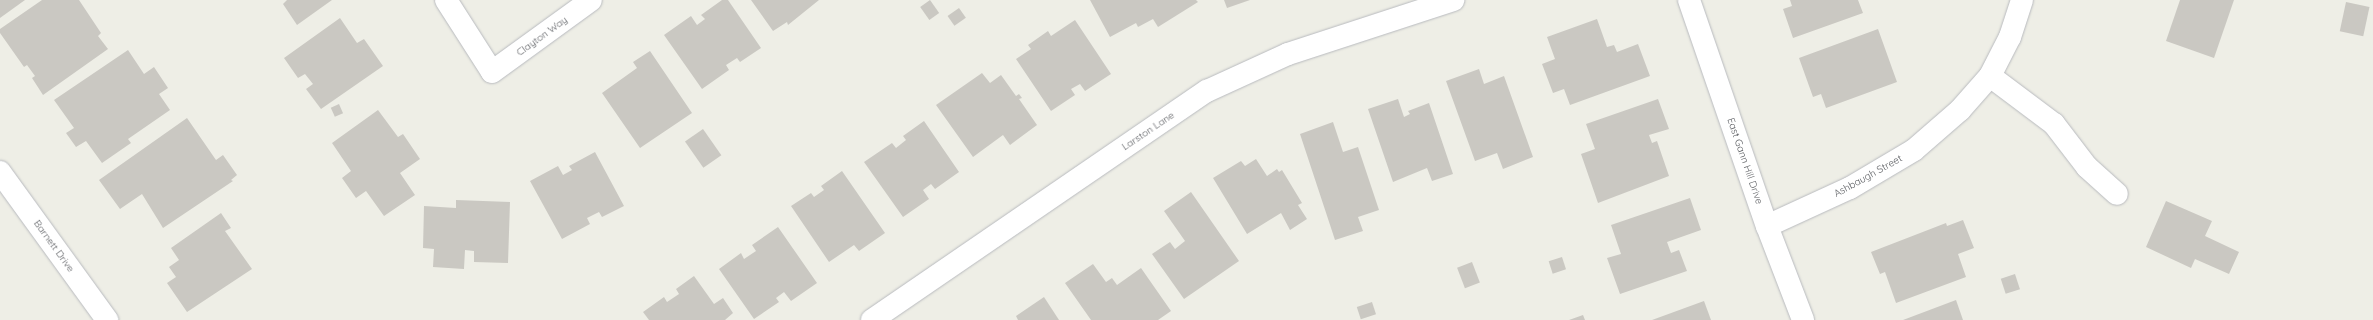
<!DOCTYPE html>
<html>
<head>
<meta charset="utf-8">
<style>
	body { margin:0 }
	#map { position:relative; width:2373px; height:320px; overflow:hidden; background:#eeeee6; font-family:Quicksand,sans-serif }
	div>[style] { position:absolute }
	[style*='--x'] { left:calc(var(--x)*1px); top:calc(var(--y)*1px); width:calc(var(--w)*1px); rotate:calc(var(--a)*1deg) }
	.building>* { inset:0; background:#cac8c2; transform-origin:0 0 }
	.roads { filter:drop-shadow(0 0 1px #b8babe) drop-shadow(0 0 1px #b8babe) }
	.minor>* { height:22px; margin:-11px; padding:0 11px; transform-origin:11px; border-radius:11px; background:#fff }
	span { translate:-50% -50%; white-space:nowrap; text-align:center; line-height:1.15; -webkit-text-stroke:3px #fff; paint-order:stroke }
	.street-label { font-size:10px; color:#5e6064 }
</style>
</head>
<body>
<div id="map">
	<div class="building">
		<div style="clip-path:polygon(0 0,25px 0,0 18px)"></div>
		<div style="clip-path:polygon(42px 0,79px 0,101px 33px,98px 36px,108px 49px,43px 95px,32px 78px,35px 76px,27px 65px,24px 67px,0 33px,0 29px)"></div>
		<div style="clip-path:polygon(287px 0,332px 0,297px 25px,283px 4px)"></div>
		<div style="clip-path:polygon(722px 0,728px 0,761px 48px,740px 62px,737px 58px,726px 65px,729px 70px,702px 89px,664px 35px,691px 16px,697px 25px,705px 19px,701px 15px)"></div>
		<div style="clip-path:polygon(751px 0,819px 0,788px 25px,787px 22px,773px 31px)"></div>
		<div style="left:930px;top:0;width:16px;height:12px;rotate:55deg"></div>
		<div style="clip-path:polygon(1090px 0,1196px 0,1198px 2px,1158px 27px,1153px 19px,1138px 27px,1136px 23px,1110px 37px)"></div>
		<div style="clip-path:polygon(1224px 0,1250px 0,1227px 8px)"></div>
		<div style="clip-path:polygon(1790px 0,1858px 0,1863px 13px,1793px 38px,1783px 9px,1792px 6px)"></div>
		<div style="clip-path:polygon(2180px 0,2234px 0,2214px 58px,2166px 41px)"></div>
		<div style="left:2346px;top:2px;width:24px;height:30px;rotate:12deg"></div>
		<div style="left:959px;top:8px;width:12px;height:14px;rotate:55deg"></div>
		<div style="clip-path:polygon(340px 18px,357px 43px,364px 39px,383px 66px,321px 109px,306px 89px,313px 84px,305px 74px,298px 78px,284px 58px)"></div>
		<div style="clip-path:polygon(1597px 19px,1607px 47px,1614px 45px,1617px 52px,1638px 44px,1650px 76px,1570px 105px,1564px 89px,1553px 93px,1542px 64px,1555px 59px,1547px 37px)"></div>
		<div style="clip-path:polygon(1075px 20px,1111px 74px,1085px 91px,1080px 84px,1071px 89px,1075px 95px,1051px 111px,1016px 59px,1031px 49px,1028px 45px,1048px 31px,1051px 36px)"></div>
		<div style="clip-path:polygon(1878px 29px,1897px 82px,1826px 108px,1821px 94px,1813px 97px,1799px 58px)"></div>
		<div style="clip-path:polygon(128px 50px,144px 74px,154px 67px,168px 88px,159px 94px,170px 110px,128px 139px,131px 143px,102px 163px,86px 141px,76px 147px,66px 133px,74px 128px,54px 100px)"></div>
		<div style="clip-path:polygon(650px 51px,692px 113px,640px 148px,602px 93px,637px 68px,633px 62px)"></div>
		<div style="clip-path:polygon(1479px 69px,1484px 84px,1504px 76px,1533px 157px,1503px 169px,1497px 153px,1475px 161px,1446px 81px)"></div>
		<div style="clip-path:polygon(982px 73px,990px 83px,1001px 75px,1016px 96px,1019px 94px,1022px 98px,1019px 99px,1037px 125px,1010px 145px,1003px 135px,973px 157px,936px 105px)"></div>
		<div style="clip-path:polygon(1398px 99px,1404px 117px,1410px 114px,1408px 111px,1429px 103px,1453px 174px,1432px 181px,1427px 168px,1393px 182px,1368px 109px)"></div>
		<div style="clip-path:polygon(1658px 99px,1669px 129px,1649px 135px,1652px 143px,1657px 141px,1669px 176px,1598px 203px,1581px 154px,1595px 149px,1586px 124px)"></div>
		<div style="left:339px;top:104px;width:10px;height:9px;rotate:66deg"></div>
		<div style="clip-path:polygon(378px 110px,398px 137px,403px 134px,420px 159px,400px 173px,415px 195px,384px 216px,366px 191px,356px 198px,342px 178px,351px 171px,332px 143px)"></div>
		<div style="clip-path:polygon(187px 118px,216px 160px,223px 155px,237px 175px,231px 180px,233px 181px,163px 228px,142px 194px,120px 209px,99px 180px)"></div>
		<div style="clip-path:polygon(924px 121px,959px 172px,935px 189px,931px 184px,923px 190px,929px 199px,903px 217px,864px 162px,892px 143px,896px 148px,906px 140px,903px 136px)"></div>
		<div style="clip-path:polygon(1333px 122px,1343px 152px,1358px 147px,1379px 210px,1358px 217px,1363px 231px,1335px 240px,1300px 134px)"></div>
		<div style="left:703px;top:129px;width:32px;height:22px;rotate:55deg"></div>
		<div style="clip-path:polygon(595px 152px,624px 206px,602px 217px,599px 212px,587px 218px,590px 224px,562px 239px,530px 181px,558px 166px,563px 175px,572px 170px,569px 166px)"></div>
		<div style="clip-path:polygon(1256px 159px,1267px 176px,1277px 169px,1279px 172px,1282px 170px,1302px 203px,1298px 205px,1307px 219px,1290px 230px,1281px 213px,1247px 234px,1213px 178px,1241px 161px,1245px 166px)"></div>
		<div style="clip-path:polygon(842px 171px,885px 233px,859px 251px,854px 245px,829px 262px,791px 206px,811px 193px,814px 197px,824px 190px,821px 186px)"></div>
		<div style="clip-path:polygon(1191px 192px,1239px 261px,1184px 299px,1152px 254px,1170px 242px,1175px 249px,1185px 241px,1164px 211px)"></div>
		<div style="clip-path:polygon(1690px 198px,1701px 230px,1667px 242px,1671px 253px,1679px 250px,1687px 271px,1620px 294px,1607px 258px,1621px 254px,1611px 225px)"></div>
		<div style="clip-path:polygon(456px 200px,510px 202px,508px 263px,474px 262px,474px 251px,465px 250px,464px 269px,433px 267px,434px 249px,423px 248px,424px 206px,456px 208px)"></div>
		<div style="clip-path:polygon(2166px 201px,2212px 221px,2205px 236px,2239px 252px,2229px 274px,2195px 259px,2191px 268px,2146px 247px)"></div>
		<div style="clip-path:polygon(221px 213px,231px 228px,225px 231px,252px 269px,187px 312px,167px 283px,176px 277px,169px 267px,179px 260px,171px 248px)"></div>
		<div style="clip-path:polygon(1963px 220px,1974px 248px,1958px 254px,1966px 277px,1896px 303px,1885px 272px,1880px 274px,1871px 252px,1946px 223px,1947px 226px)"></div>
		<div style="clip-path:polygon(778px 227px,817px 283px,791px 301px,784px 292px,776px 298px,779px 302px,754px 319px,719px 269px,741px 253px,744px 259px,756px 251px,752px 245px)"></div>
		<div style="left:1562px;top:257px;width:13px;height:14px;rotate:72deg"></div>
		<div style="left:1472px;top:262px;width:22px;height:16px;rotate:69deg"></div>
		<div style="clip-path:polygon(1093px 264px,1106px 282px,1112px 278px,1117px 285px,1141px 268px,1171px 311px,1158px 320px,1091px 320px,1065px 283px)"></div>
		<div style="left:2015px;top:274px;width:16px;height:15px;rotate:72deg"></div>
		<div style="clip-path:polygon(694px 276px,714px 304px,723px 298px,733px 313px,725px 320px,649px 320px,643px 312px,664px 297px,667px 302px,679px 294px,676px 289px)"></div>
		<div style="clip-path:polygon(1044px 297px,1059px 320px,1018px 320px,1016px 316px)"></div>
		<div style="clip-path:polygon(1956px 300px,1963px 320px,1903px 320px)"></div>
		<div style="clip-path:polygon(1704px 301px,1711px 320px,1652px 320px)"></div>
		<div style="left:1372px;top:302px;width:13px;height:16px;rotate:72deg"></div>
		<div style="clip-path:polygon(1583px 315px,1585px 320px,1563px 320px,1569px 320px)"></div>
	</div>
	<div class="roads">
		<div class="minor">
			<div style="--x:446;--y:0;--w:85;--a:57.4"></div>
			<div style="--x:492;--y:72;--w:122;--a:-36"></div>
			<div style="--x:1689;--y:0;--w:239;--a:71"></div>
			<div style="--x:1767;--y:226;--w:101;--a:69"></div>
			<div style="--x:1990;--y:76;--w:80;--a:36.9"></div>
			<div style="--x:2054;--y:124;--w:54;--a:52.5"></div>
			<div style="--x:2087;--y:167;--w:40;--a:42"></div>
			<div style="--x:0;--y:172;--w:183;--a:54.1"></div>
			<div style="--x:1767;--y:226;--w:91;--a:-24.6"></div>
			<div style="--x:1850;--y:188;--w:74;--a:-30.7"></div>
			<div style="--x:1914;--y:150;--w:61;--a:-41"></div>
			<div style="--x:1960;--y:110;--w:45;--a:-48.6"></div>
			<div style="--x:1990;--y:76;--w:44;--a:-62.9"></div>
			<div style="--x:2010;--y:37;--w:39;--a:-72"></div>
			<div style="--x:872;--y:320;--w:406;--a:-34.4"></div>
			<div style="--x:1207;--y:91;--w:89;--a:-24.6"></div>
			<div style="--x:1288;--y:54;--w:174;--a:-18.1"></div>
		</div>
	</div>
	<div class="street-label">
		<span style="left:542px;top:36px;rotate:-36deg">Clayton Way</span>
		<span style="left:1148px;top:131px;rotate:-34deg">Larston Lane</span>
		<span style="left:1745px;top:161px;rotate:71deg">East Gann Hill Drive</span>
		<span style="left:1868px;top:176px;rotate:-29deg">Ashbaugh Street</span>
		<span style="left:54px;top:246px;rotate:54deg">Barnett Drive</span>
	</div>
</div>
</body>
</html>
